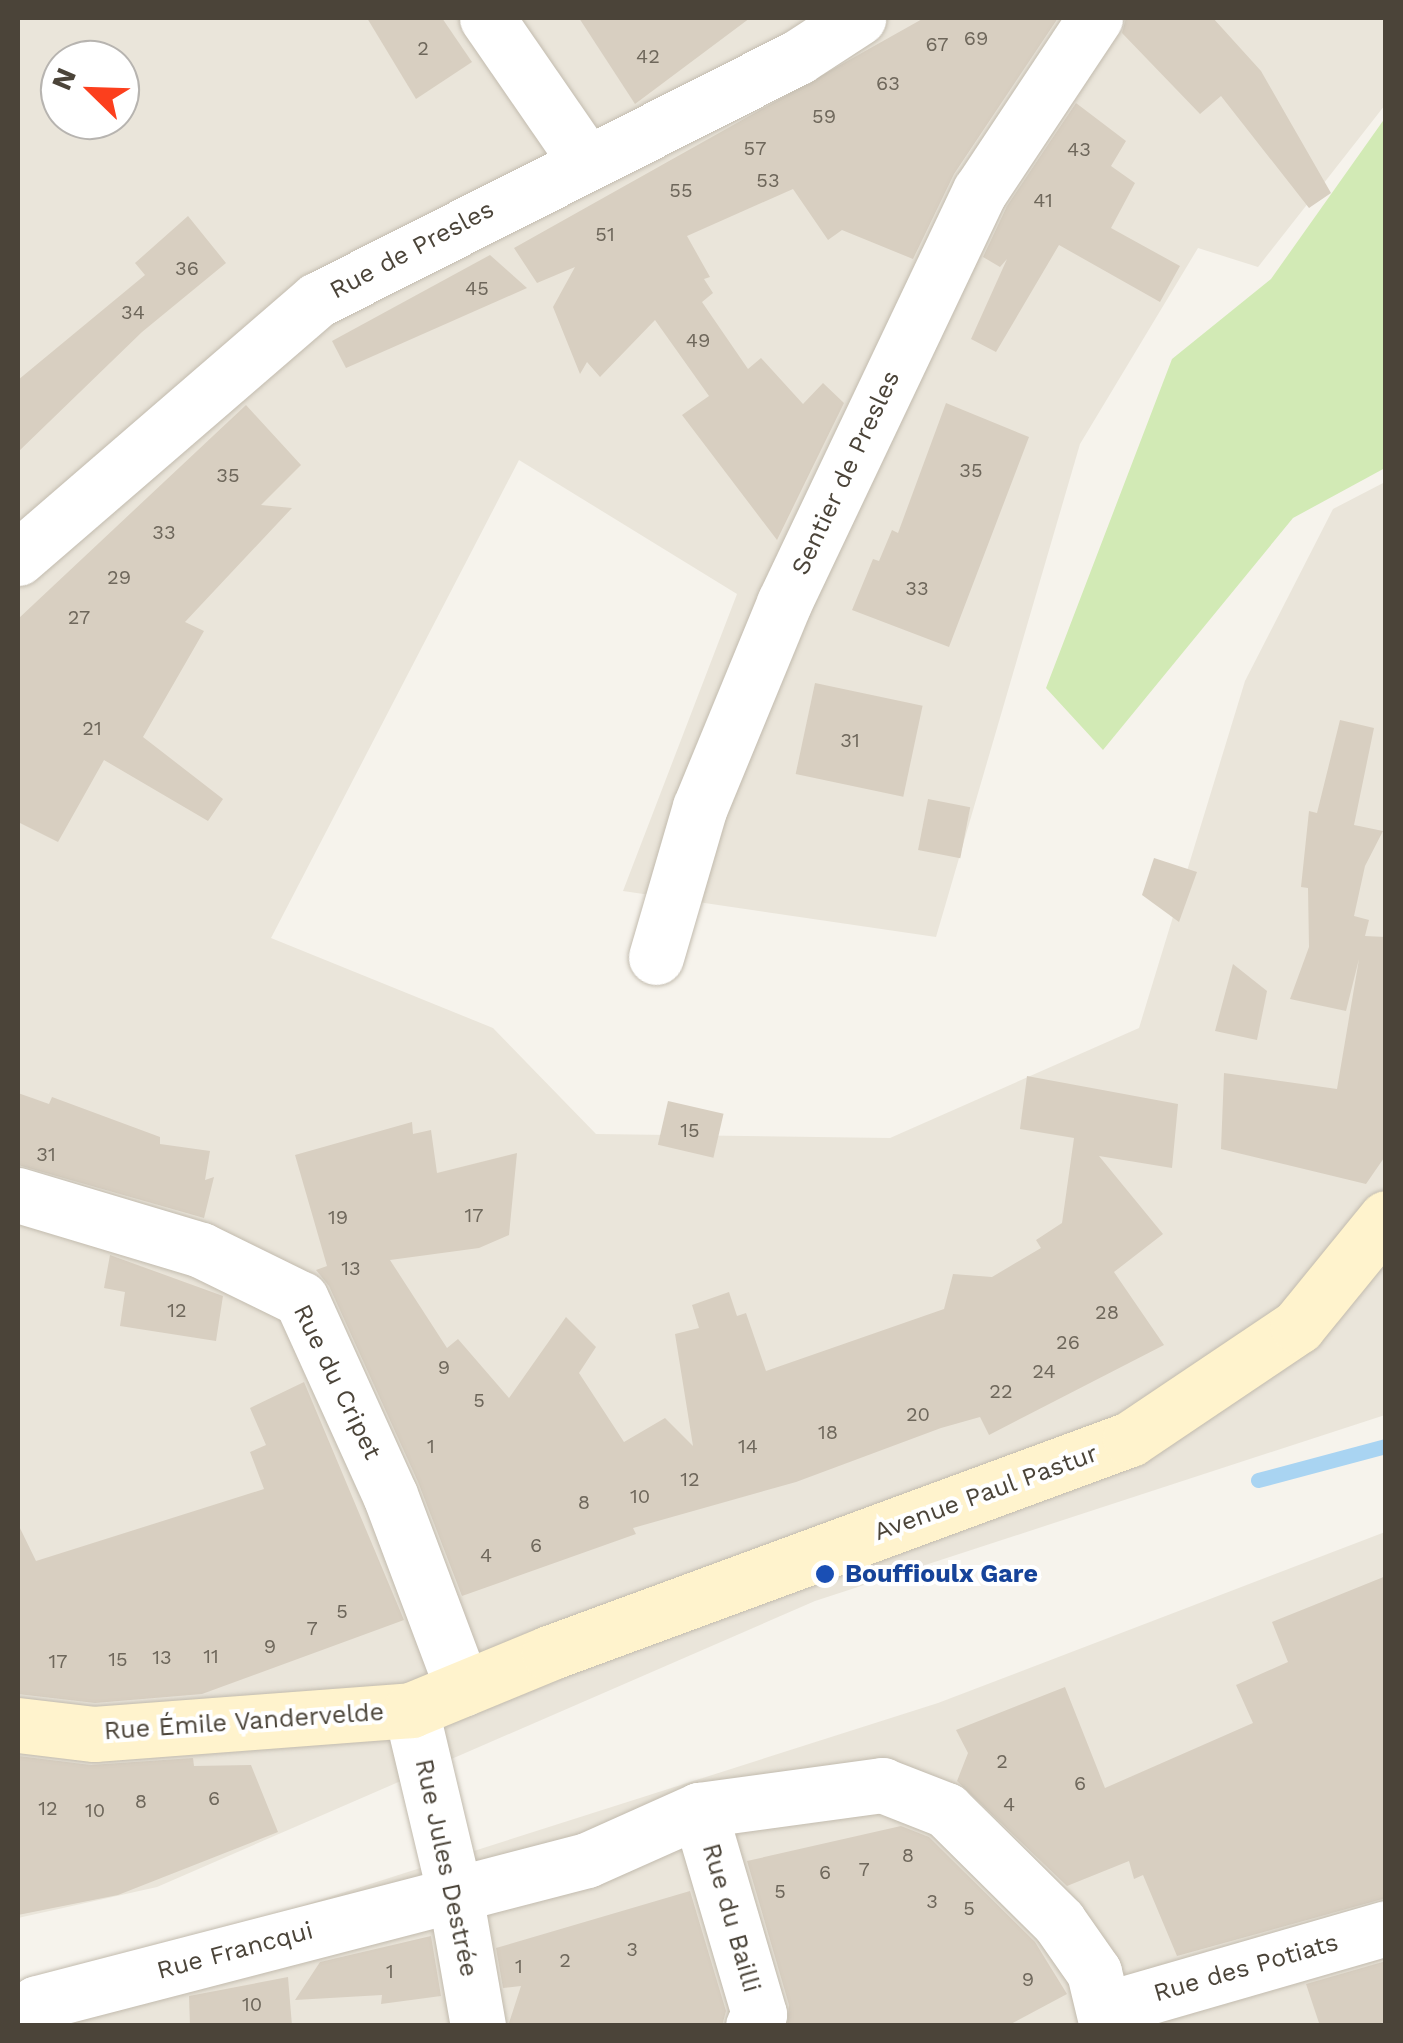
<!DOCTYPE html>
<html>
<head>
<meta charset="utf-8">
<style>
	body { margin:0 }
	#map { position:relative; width:1403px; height:2043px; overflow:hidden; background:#f6f3ec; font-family:"Work Sans",sans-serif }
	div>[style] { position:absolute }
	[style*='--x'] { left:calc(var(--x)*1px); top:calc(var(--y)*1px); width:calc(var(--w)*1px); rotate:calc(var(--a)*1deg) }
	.residential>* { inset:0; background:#eae5da }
	.green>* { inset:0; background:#d2eab5 }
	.stream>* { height:15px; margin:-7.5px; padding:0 7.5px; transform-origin:7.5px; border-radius:7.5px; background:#a9d4f2 }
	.building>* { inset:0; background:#d8cfc1; transform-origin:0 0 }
	.roads { filter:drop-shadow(0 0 2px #c2bbae) drop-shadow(0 0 2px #c2bbae) }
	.minor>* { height:55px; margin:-27.5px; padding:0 27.5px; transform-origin:27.5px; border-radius:27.5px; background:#fff }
	.secondary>* { height:55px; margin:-27.5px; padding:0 27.5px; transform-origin:27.5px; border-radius:27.5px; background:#fff3cd }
	.dots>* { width:28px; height:28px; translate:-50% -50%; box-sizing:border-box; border:5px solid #fff; border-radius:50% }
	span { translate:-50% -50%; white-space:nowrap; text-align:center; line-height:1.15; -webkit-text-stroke:8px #fff; paint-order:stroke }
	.number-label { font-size:20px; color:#6e675b }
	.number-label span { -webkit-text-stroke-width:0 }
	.street-label { font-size:25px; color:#4b4439 }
	.transit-label { font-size:25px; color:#164399; font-weight:700 }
	.left { translate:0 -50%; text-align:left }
	.frame { position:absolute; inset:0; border:20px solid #4b4439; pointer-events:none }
	.north { position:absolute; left:40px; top:40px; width:100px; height:100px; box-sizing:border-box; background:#fff; border:2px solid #b7b4b0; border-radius:50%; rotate:293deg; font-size:28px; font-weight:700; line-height:40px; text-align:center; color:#4b4439 }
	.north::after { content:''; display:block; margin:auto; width:35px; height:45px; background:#fc3f1d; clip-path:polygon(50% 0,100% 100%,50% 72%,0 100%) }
</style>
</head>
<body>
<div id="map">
	<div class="residential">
		<div style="clip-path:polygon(evenodd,18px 18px,1385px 18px,1385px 105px,1258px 267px,1198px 248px,1080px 444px,936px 937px,623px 891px,737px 594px,519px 460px,271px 938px,493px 1028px,596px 1134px,890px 1138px,1139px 1028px,1245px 681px,1333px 509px,1385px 482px,1385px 1415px,815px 1601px,157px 1887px,18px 1918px,18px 18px,60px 60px,120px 60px,120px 120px,60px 120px,60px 60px)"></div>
		<div style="clip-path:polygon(1385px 1532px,1385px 2025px,18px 2026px,41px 1989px,938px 1703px)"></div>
	</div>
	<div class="green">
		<div style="clip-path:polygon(1385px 118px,1385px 468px,1293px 518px,1103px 750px,1046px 688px,1172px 359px,1271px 279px)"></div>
	</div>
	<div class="stream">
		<div style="--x:1258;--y:1480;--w:132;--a:-14.9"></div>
	</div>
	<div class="building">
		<div style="clip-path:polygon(367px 18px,442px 18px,472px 62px,416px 99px)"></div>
		<div style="clip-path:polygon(579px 18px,750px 18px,635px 104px)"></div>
		<div style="clip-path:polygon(924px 18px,1058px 18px,954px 174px,913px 259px,842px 230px,828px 240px,793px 189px,687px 236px,710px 277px,704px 279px,713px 293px,702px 302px,748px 369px,761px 358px,803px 404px,823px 383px,844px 403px,777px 540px,682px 415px,709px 396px,655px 320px,600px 377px,587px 362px,580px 374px,553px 307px,575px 267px,537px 283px,514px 248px)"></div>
		<div style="clip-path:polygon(1126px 18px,1213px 18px,1261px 71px,1331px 193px,1309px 208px,1221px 96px,1200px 114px,1122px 33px)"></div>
		<div style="clip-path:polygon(1076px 103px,1126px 141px,1111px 166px,1135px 183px,1111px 228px,1180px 266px,1160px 302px,1059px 245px,996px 352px,971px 339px,1007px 259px,1000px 267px,983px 257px,1007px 206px)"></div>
		<div style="clip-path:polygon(188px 216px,226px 263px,142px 332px,18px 452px,18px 380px,145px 275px,135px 263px)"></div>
		<div style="clip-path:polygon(490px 255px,527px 288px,346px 368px,332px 341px)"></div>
		<div style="clip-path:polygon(946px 403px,1029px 437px,949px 647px,852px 610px,873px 559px,879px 561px,892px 530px,898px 533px)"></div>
		<div style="clip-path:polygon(246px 405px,301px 465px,261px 505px,292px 508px,185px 622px,204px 631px,143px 737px,223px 799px,208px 821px,104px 760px,58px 842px,18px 822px,18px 619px)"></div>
		<div style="left:815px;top:683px;width:110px;height:93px;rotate:12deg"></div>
		<div style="clip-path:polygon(1340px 720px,1374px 728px,1354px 825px,1383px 831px,1365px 866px,1354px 916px,1369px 920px,1365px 936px,1386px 937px,1386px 1155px,1366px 1184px,1221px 1149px,1224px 1073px,1337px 1089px,1359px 959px,1346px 1011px,1290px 999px,1309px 947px,1308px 888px,1301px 887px,1309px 811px,1317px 813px)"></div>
		<div style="left:928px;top:799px;width:43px;height:52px;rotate:11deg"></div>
		<div style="clip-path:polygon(1154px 858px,1197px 872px,1179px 922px,1142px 895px)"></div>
		<div style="clip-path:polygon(1233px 964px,1267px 991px,1257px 1040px,1215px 1031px)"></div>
		<div style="clip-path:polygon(1027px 1076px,1178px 1104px,1172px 1168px,1099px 1156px,1163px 1234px,1114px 1272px,1164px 1345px,989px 1435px,980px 1417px,941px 1428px,796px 1482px,633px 1528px,636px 1534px,462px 1596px,418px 1482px,329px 1286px,316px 1270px,327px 1266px,295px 1155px,412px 1122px,413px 1134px,431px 1130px,437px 1173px,517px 1153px,509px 1235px,479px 1248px,390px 1260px,447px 1348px,458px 1339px,509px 1398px,566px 1317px,596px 1347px,579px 1373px,624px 1442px,665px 1418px,693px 1446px,675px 1334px,699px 1328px,692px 1305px,729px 1292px,737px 1316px,746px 1313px,766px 1371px,944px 1309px,953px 1274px,992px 1277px,1041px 1248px,1036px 1240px,1062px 1223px,1074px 1138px,1020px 1129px)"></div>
		<div style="clip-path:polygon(18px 1093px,49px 1104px,52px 1097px,160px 1137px,160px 1144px,210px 1151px,205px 1180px,214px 1177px,204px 1218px,18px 1165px)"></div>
		<div style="left:668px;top:1101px;width:57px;height:45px;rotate:13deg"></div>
		<div style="clip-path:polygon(110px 1255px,223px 1296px,216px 1341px,120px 1326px,125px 1292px,104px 1288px)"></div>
		<div style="clip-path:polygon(304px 1382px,404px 1620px,202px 1694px,95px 1703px,18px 1694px,18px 1524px,36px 1561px,264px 1489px,250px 1452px,266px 1445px,250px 1408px)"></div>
		<div style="clip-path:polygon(1386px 1576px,1386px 1898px,1177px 1956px,1143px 1875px,1134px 1879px,1129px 1861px,1067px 1886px,957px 1781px,968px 1753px,956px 1730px,1065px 1687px,1105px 1788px,1253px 1723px,1236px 1685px,1288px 1662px,1272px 1622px)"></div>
		<div style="clip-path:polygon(18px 1756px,91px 1765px,193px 1758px,194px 1766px,251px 1765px,278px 1832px,118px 1895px,18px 1915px)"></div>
		<div style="clip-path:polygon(901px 1826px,929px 1837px,1035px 1942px,1067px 1994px,1007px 2026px,787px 2026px,789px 2005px,747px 1861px)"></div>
		<div style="clip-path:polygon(690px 1891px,726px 2011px,722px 2026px,508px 2026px,521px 1986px,503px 1988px,496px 1948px)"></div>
		<div style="clip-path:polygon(431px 1936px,441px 1996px,381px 2004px,382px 1995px,295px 2000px,320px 1962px)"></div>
		<div style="clip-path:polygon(1386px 1961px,1386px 2026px,1320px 2026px,1306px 1984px)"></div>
		<div style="clip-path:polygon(288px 1977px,292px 2026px,190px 2026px,189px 1996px)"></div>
	</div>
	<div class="roads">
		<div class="minor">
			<div style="--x:487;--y:18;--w:173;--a:55.4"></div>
			<div style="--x:18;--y:558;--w:395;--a:-40.8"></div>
			<div style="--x:317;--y:300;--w:539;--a:-26.8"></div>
			<div style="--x:798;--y:57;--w:72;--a:-33"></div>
			<div style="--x:656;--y:957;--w:156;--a:-73.7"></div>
			<div style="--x:700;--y:807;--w:221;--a:-67.6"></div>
			<div style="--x:784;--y:603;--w:456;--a:-64.6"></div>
			<div style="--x:980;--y:191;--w:208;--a:-56.4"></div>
			<div style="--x:18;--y:1195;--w:191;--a:16.7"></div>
			<div style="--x:201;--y:1250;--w:111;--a:26.1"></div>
			<div style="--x:301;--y:1299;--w:215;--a:65.6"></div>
			<div style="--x:390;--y:1495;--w:207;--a:69.4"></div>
			<div style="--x:411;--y:1710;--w:189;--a:76.6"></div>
			<div style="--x:455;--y:1894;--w:134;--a:80.1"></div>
			<div style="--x:699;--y:1810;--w:213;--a:73.6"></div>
			<div style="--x:759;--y:2014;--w:13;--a:117"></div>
			<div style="--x:1106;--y:2009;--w:291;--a:-16.1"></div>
			<div style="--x:18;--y:2016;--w:23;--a:-34"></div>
			<div style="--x:37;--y:2003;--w:568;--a:-14.57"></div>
			<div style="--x:587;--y:1860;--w:123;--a:-24.1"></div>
			<div style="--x:699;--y:1810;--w:185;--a:-7.8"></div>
			<div style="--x:882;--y:1785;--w:69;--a:21.3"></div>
			<div style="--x:946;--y:1810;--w:159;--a:44.7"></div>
			<div style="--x:1059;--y:1922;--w:61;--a:55"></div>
			<div style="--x:1094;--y:1972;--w:56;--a:76.5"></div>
		</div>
		<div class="secondary">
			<div style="--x:18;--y:1725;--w:77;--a:6.8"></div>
			<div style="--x:94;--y:1734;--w:318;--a:-4.3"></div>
			<div style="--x:411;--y:1710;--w:149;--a:-22.4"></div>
			<div style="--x:549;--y:1653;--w:619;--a:-20.22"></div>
			<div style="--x:1130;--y:1439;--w:202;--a:-33.9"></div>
			<div style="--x:1298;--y:1326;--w:139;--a:-50.8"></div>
		</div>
	</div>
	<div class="dots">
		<div style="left:825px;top:1574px;background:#1a4fb4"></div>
	</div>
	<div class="number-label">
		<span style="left:976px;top:38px">69</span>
		<span style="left:937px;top:44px">67</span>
		<span style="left:423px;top:48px">2</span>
		<span style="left:648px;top:56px">42</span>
		<span style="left:888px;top:83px">63</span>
		<span style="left:824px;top:116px">59</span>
		<span style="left:755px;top:148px">57</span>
		<span style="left:1079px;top:149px">43</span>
		<span style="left:768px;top:180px">53</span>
		<span style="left:681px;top:190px">55</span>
		<span style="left:1043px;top:200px">41</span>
		<span style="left:605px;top:234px">51</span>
		<span style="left:187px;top:268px">36</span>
		<span style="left:477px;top:288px">45</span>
		<span style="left:133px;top:312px">34</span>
		<span style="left:698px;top:340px">49</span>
		<span style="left:971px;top:470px">35</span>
		<span style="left:228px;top:475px">35</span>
		<span style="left:164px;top:532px">33</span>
		<span style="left:119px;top:577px">29</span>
		<span style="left:917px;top:588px">33</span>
		<span style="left:79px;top:617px">27</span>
		<span style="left:92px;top:728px">21</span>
		<span style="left:850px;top:740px">31</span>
		<span style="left:690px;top:1130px">15</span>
		<span style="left:46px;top:1154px">31</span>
		<span style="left:474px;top:1215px">17</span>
		<span style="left:338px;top:1217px">19</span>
		<span style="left:351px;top:1268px">13</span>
		<span style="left:177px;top:1310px">12</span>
		<span style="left:1107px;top:1312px">28</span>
		<span style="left:1068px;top:1342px">26</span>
		<span style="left:444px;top:1367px">9</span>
		<span style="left:1044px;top:1371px">24</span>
		<span style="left:1001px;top:1391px">22</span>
		<span style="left:479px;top:1400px">5</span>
		<span style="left:918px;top:1414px">20</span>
		<span style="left:828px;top:1432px">18</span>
		<span style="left:431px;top:1446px">1</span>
		<span style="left:748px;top:1446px">14</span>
		<span style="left:690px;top:1479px">12</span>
		<span style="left:640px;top:1496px">10</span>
		<span style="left:584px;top:1502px">8</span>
		<span style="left:536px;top:1545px">6</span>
		<span style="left:486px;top:1555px">4</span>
		<span style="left:342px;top:1611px">5</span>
		<span style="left:312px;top:1628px">7</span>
		<span style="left:270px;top:1646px">9</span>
		<span style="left:211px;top:1656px">11</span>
		<span style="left:162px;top:1657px">13</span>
		<span style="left:118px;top:1659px">15</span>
		<span style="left:58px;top:1661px">17</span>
		<span style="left:1002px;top:1761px">2</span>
		<span style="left:1080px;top:1783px">6</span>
		<span style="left:214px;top:1798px">6</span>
		<span style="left:141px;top:1801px">8</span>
		<span style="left:1009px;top:1804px">4</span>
		<span style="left:48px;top:1808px">12</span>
		<span style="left:95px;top:1810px">10</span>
		<span style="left:908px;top:1855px">8</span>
		<span style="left:864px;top:1869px">7</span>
		<span style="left:825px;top:1872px">6</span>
		<span style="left:780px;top:1891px">5</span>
		<span style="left:932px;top:1901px">3</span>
		<span style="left:969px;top:1908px">5</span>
		<span style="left:632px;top:1949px">3</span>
		<span style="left:565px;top:1960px">2</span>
		<span style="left:519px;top:1966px">1</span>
		<span style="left:390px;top:1971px">1</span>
		<span style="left:1028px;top:1979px">9</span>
		<span style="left:252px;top:2004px">10</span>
	</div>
	<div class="street-label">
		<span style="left:412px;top:250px;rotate:-28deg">Rue de Presles</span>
		<span style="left:846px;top:473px;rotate:-65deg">Sentier de Presles</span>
		<span style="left:337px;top:1382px;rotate:64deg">Rue du Cripet</span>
		<span style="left:986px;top:1493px;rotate:-20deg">Avenue Paul Pastur</span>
		<span style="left:244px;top:1722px;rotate:-4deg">Rue Émile Vandervelde</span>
		<span style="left:446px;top:1868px;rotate:78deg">Rue Jules Destrée</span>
		<span style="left:731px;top:1918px;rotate:74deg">Rue du Bailli</span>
		<span style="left:235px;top:1951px;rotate:-15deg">Rue Francqui</span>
		<span style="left:1246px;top:1968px;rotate:-16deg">Rue des Potiats</span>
	</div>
	<div class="transit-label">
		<span class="left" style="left:845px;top:1574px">Bouffioulx Gare</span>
	</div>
	<div class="frame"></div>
	<div class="north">N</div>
</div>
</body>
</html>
